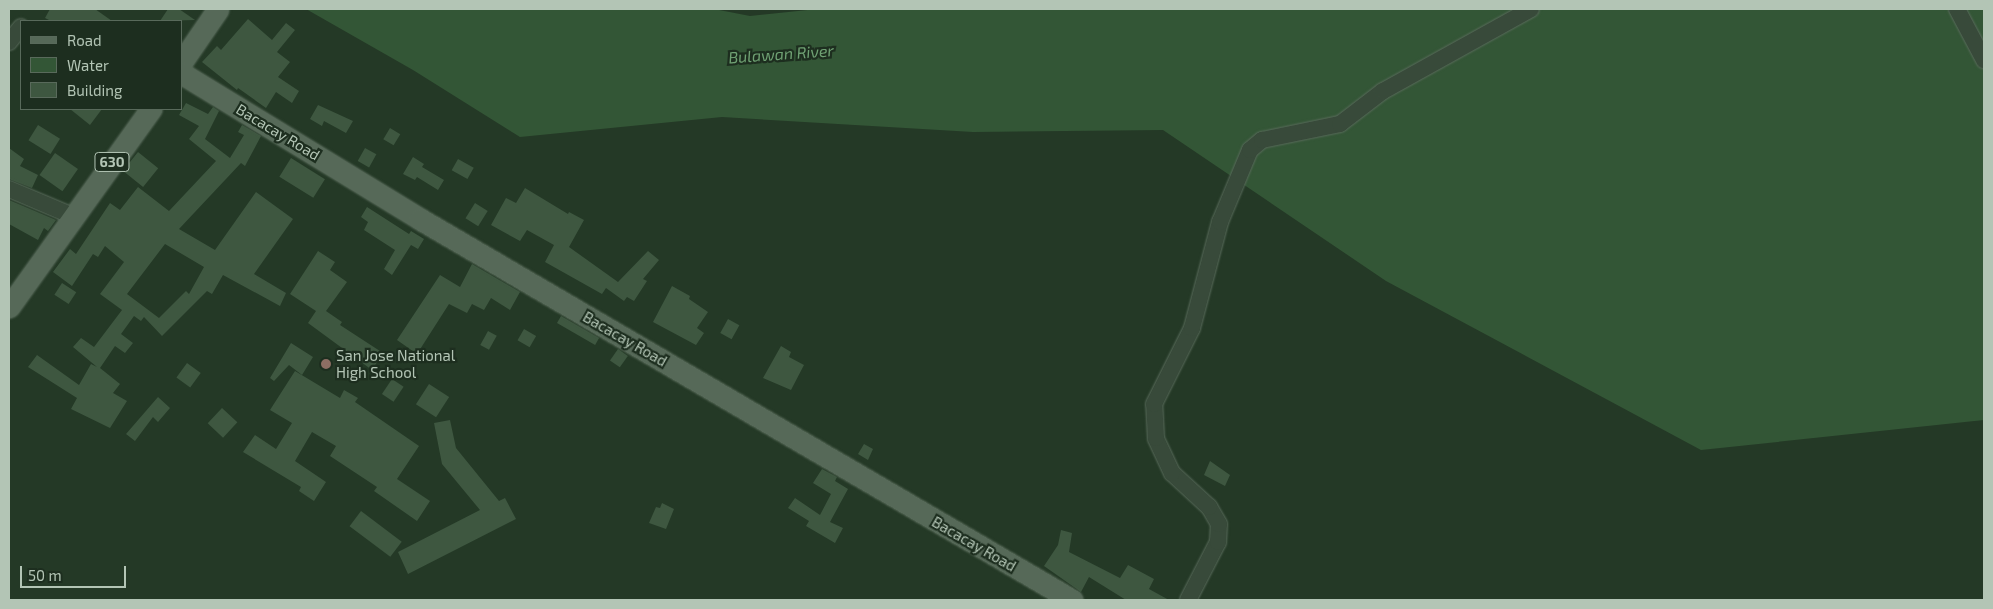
<!DOCTYPE html>
<html>
<head>
<meta charset="utf-8">
<style>
	body { margin:0 }
	#map { position:relative; width:1993px; height:609px; overflow:hidden; background:#243926; font-family:"Exo 2",sans-serif }
	div>[style] { position:absolute }
	[style*='--x'] { left:calc(var(--x)*1px); top:calc(var(--y)*1px); width:calc(var(--w)*1px); rotate:calc(var(--a)*1deg) }
	.water>* { inset:0; background:#335636 }
	.building>* { inset:0; background:#3e5740; transform-origin:0 0 }
	.roads { filter:drop-shadow(0 0 1px #586a5a) drop-shadow(0 0 1px #586a5a) }
	.minor>* { height:16px; margin:-8px; padding:0 8px; transform-origin:8px; border-radius:8px; background:#384a3a }
	.major>* { height:21px; margin:-10.5px; padding:0 10.5px; transform-origin:10.5px; border-radius:10.5px; background:#566958 }
	.dots>* { width:14px; height:14px; translate:-50% -50%; box-sizing:border-box; border:2px solid #1d2e1f; border-radius:50% }
	span { translate:-50% -50%; white-space:nowrap; text-align:center; line-height:1.15; -webkit-text-stroke:4.5px #1d2e1f; paint-order:stroke }
	.shield-label span { padding:1px 4px; background:#1d2e1f; border:1px solid; border-radius:4px; -webkit-text-stroke-width:0 }
	.shield-label { font-size:14px; color:#b3c5b5; font-weight:700 }
	.street-label { font-size:15px; color:#b3c5b5 }
	.poi-label { font-size:15px; color:#b3c5b5 }
	.left { translate:0 -50%; text-align:left }
	.water-label { font-size:16px; color:#6fa173; font-style:italic }
	.frame { position:absolute; inset:0; border:10px solid #b3c5b5; pointer-events:none }
	.legend { position:absolute; left:20px; top:20px; width:162px; height:90px; box-sizing:border-box; background:#1d2e1f; border:1px solid #596a5b; margin:0; padding:6px 9px; list-style:none; font-size:15px; color:#b3c5b5 }
	.legend li { display:flex; align-items:center; gap:10px; height:25px }
	.legend b { width:25px; border:1px solid #596a5b }
	.scale { position:absolute; left:20px; top:566px; width:106px; height:22px; box-sizing:border-box; border:2px solid #b3c5b5; border-top:0; padding-left:6px; font-size:15px; line-height:18px; white-space:nowrap; color:#b3c5b5; -webkit-text-stroke:4px #1d2e1f; paint-order:stroke }
</style>
</head>
<body>
<div id="map">
	<div class="water">
		<div style="clip-path:polygon(306px 9px,714px 9px,750px 16px,817px 9px,1984px 9px,1984px 420px,1701px 450px,1386px 281px,1163px 130px,973px 132px,722px 117px,520px 137px,413px 70px)"></div>
	</div>
	<div class="building">
		<div style="clip-path:polygon(50px 9px,95px 9px,112px 21px,51px 21px,45px 18px)"></div>
		<div style="clip-path:polygon(168px 9px,179px 9px,195px 20px,160px 21px)"></div>
		<div style="clip-path:polygon(248px 19px,272px 40px,286px 23px,295px 30px,277px 52px,290px 62px,278px 77px,299px 91px,292px 103px,276px 92px,266px 108px,238px 88px,237px 90px,202px 62px,217px 46px,221px 50px)"></div>
		<div style="clip-path:polygon(evenodd,186px 103px,208px 114px,213px 107px,219px 111px,205px 139px,230px 158px,244px 135px,238px 132px,242px 125px,261px 136px,245px 166px,241px 163px,179px 229px,215px 250px,256px 192px,293px 219px,254px 274px,286px 293px,280px 306px,223px 275px,212px 294px,207px 291px,162px 336px,144px 317px,141px 321px,134px 316px,121px 334px,133px 343px,125px 353px,115px 346px,100px 368px,120px 384px,113px 393px,127px 401px,110px 428px,71px 409px,77px 398px,28px 367px,37px 355px,79px 385px,91px 364px,97px 367px,73px 347px,81px 338px,94px 347px,122px 310px,100px 294px,124px 262px,105px 246px,98px 257px,93px 254px,72px 286px,53px 272px,70px 249px,76px 254px,110px 203px,120px 210px,138px 187px,169px 211px,216px 161px,189px 139px,199px 126px,179px 115px,186px 103px,165px 244px,204px 267px,189px 294px,186px 291px,159px 318px,127px 294px,165px 244px)"></div>
		<div style="clip-path:polygon(318px 105px,353px 121px,346px 133px,324px 121px,322px 126px,310px 119px)"></div>
		<div style="clip-path:polygon(70px 109px,102px 109px,90px 125px)"></div>
		<div style="left:38px;top:125px;width:26px;height:18px;rotate:32deg"></div>
		<div style="left:390px;top:128px;width:12px;height:13px;rotate:31deg"></div>
		<div style="clip-path:polygon(9px 148px,24px 159px,20px 166px,38px 175px,32px 188px,9px 179px)"></div>
		<div style="left:365px;top:148px;width:13px;height:15px;rotate:29deg"></div>
		<div style="left:138px;top:152px;width:26px;height:24px;rotate:39deg"></div>
		<div style="left:55px;top:153px;width:28px;height:27px;rotate:35deg"></div>
		<div style="clip-path:polygon(413px 157px,424px 164px,422px 167px,444px 180px,438px 190px,417px 177px,415px 180px,403px 174px)"></div>
		<div style="left:291px;top:158px;width:40px;height:22px;rotate:32deg"></div>
		<div style="left:458px;top:159px;width:18px;height:13px;rotate:29deg"></div>
		<div style="clip-path:polygon(525px 188px,568px 214px,569px 212px,584px 220px,569px 247px,618px 282px,648px 251px,659px 260px,643px 279px,647px 281px,634px 301px,627px 297px,624px 301px,606px 288px,602px 294px,545px 262px,554px 245px,527px 230px,520px 241px,491px 225px,506px 198px,516px 203px)"></div>
		<div style="clip-path:polygon(9px 200px,56px 220px,48px 231px,44px 228px,38px 240px,9px 224px)"></div>
		<div style="left:475px;top:203px;width:15px;height:18px;rotate:32deg"></div>
		<div style="clip-path:polygon(367px 207px,409px 234px,411px 231px,424px 239px,418px 249px,411px 245px,392px 275px,384px 269px,395px 250px,364px 230px,368px 222px,361px 217px)"></div>
		<div style="clip-path:polygon(318px 251px,335px 262px,330px 270px,347px 282px,326px 311px,342px 322px,340px 325px,383px 353px,372px 370px,308px 323px,316px 311px,290px 294px)"></div>
		<div style="clip-path:polygon(472px 264px,520px 292px,510px 310px,491px 298px,484px 310px,472px 304px,467px 313px,449px 304px,417px 354px,397px 340px,440px 275px,460px 287px)"></div>
		<div style="left:62px;top:283px;width:17px;height:14px;rotate:33deg"></div>
		<div style="clip-path:polygon(672px 286px,690px 296px,689px 299px,708px 312px,697px 328px,704px 333px,696px 345px,653px 322px)"></div>
		<div style="left:561px;top:316px;width:44px;height:8px;rotate:30deg"></div>
		<div style="left:728px;top:319px;width:13px;height:16px;rotate:29deg"></div>
		<div style="left:524px;top:329px;width:14px;height:13px;rotate:30deg"></div>
		<div style="left:488px;top:331px;width:10px;height:16px;rotate:29deg"></div>
		<div style="clip-path:polygon(291px 343px,313px 357px,302px 375px,289px 365px,274px 381px,270px 378px)"></div>
		<div style="clip-path:polygon(781px 346px,791px 352px,789px 357px,804px 365px,791px 390px,763px 378px)"></div>
		<div style="left:618px;top:349px;width:12px;height:14px;rotate:35deg"></div>
		<div style="left:187px;top:363px;width:17px;height:18px;rotate:36deg"></div>
		<div style="clip-path:polygon(295px 371px,340px 398px,344px 390px,358px 398px,355px 402px,419px 446px,397px 479px,430px 501px,417px 521px,374px 491px,377px 487px,330px 456px,336px 446px,312px 432px,295px 461px,326px 482px,314px 501px,299px 491px,301px 487px,243px 452px,255px 435px,276px 449px,292px 423px,270px 410px)"></div>
		<div style="left:392px;top:379px;width:14px;height:18px;rotate:34deg"></div>
		<div style="left:429px;top:384px;width:24px;height:24px;rotate:33deg"></div>
		<div style="clip-path:polygon(158px 397px,170px 408px,158px 422px,153px 417px,135px 441px,126px 434px)"></div>
		<div style="left:222px;top:408px;width:21px;height:21px;rotate:43deg"></div>
		<div style="clip-path:polygon(450px 420px,456px 448px,499px 501px,505px 498px,516px 519px,408px 574px,398px 552px,480px 510px,442px 464px,434px 423px)"></div>
		<div style="clip-path:polygon(864px 444px,873px 449px,868px 460px,858px 454px)"></div>
		<div style="clip-path:polygon(1210px 461px,1230px 475px,1225px 486px,1204px 475px)"></div>
		<div style="clip-path:polygon(822px 469px,837px 477px,835px 481px,848px 489px,830px 522px,843px 528px,835px 543px,806px 526px,809px 521px,788px 508px,795px 498px,820px 515px,831px 494px,813px 483px)"></div>
		<div style="clip-path:polygon(662px 503px,674px 509px,666px 529px,649px 523px,656px 507px,660px 508px)"></div>
		<div style="left:361px;top:511px;width:51px;height:19px;rotate:37deg"></div>
		<div style="clip-path:polygon(1061px 530px,1072px 533px,1069px 552px,1120px 578px,1128px 565px,1154px 579px,1149px 589px,1169px 600px,1126px 600px,1089px 577px,1081px 592px,1044px 566px,1058px 545px)"></div>
	</div>
	<div class="roads">
		<div class="minor">
			<div style="--x:1957;--y:9;--w:58;--a:62.1"></div>
			<div style="--x:9;--y:42;--w:19;--a:-51"></div>
			<div style="--x:9;--y:189;--w:69;--a:22.9"></div>
			<div style="--x:1188;--y:600;--w:65;--a:-62.7"></div>
			<div style="--x:1218;--y:542;--w:18;--a:-87"></div>
			<div style="--x:1219;--y:524;--w:20;--a:-120"></div>
			<div style="--x:1209;--y:507;--w:50;--a:-137.4"></div>
			<div style="--x:1172;--y:473;--w:38;--a:-115"></div>
			<div style="--x:1156;--y:438;--w:34;--a:-93"></div>
			<div style="--x:1154;--y:404;--w:85;--a:-63.4"></div>
			<div style="--x:1192;--y:328;--w:110;--a:-75.2"></div>
			<div style="--x:1220;--y:222;--w:78;--a:-67.4"></div>
			<div style="--x:1250;--y:150;--w:16;--a:-40"></div>
			<div style="--x:1262;--y:140;--w:80;--a:-11.6"></div>
			<div style="--x:1340;--y:124;--w:54;--a:-37.5"></div>
			<div style="--x:1383;--y:91;--w:169;--a:-29"></div>
		</div>
		<div class="major">
			<div style="--x:181;--y:63;--w:65;--a:-55.6"></div>
			<div style="--x:181;--y:73;--w:280;--a:31.4"></div>
			<div style="--x:420;--y:219;--w:755;--a:30.3"></div>
			<div style="--x:9;--y:307;--w:244;--a:-54.4"></div>
		</div>
	</div>
	<div class="dots">
		<div style="left:326px;top:364px;background:#8d6e63"></div>
	</div>
	<div class="shield-label">
		<span style="left:112px;top:162px">630</span>
	</div>
	<div class="street-label">
		<span style="left:278px;top:132px;rotate:31deg">Bacacay Road</span>
		<span style="left:625px;top:339px;rotate:30deg">Bacacay Road</span>
		<span style="left:974px;top:544px;rotate:30deg">Bacacay Road</span>
	</div>
	<div class="poi-label">
		<span class="left" style="left:336px;top:364px">San Jose National<br>High School</span>
	</div>
	<div class="water-label">
		<span style="left:781px;top:54px;rotate:-4deg">Bulawan River</span>
	</div>
	<div class="frame"></div>
	<ul class="legend">
	<li><b style="height:6px;background:#566958"></b>Road</li>
	<li><b style="height:14px;background:#335636"></b>Water</li>
	<li><b style="height:14px;background:#3e5740"></b>Building</li>
	</ul>
	<div class="scale">50 m</div>
</div>
</body>
</html>
